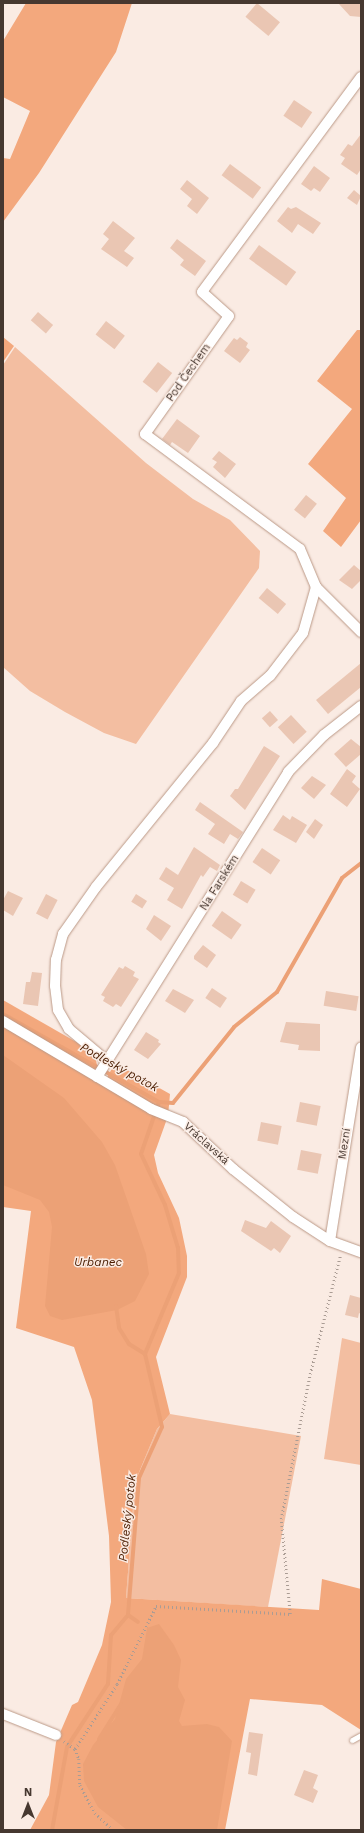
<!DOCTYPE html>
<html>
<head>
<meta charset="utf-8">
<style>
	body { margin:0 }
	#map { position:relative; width:364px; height:1833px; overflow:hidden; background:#faebe3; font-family:"Work Sans",sans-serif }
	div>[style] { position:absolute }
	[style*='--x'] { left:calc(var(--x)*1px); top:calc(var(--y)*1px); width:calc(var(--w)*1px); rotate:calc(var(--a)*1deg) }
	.green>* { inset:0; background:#f3bea1 }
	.forest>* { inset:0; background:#f3a87d }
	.water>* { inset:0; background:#eca176 }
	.stream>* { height:4px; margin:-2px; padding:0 2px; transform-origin:2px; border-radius:2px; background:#eca176 }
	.building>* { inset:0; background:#eac6b3; transform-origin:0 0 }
	.path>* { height:2.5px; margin-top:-1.25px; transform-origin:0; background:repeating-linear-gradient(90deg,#aa9c94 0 1px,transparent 0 4px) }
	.roads { filter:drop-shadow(0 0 1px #bb9987) drop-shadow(0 0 1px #bb9987) }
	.service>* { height:5px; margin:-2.5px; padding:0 2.5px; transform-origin:2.5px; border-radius:2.5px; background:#fff }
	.minor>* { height:10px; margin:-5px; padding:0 5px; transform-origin:5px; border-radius:5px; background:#fff }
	span { translate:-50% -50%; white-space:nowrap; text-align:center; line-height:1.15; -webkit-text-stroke:3px #faebe3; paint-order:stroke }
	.street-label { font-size:11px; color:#463830 }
	.water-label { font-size:12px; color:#4b1d00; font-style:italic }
	.frame { position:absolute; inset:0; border:4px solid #463830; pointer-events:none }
	.north { position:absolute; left:8px; top:1785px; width:40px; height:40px; -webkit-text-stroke:3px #faebe3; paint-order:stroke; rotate:0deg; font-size:11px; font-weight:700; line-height:16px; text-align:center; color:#463830 }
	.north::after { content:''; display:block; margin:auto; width:14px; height:18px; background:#463830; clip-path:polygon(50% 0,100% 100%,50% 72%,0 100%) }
</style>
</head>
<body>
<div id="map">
	<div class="green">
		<div style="clip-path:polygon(15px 347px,146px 463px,193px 499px,230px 520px,260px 551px,259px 568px,136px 744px,104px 733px,65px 712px,30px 691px,3px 667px,3px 365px)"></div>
		<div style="clip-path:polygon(342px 1338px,361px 1343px,361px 1465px,324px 1459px)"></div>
		<div style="clip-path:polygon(170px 1414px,301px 1436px,268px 1607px,126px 1598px,135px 1482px,157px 1429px)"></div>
	</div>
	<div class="forest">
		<div style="clip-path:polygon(26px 3px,132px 3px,116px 52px,39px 173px,3px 222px,3px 158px,10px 159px,30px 111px,3px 97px,3px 41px)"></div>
		<div style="clip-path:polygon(357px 330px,361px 330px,361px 520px,341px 547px,323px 531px,346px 498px,308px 464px,352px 409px,317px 381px)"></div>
		<div style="clip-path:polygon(3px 337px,14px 346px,3px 362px)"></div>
		<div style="clip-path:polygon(3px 1000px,85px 1047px,95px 1056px,97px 1065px,94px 1073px,3px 1019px)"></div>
		<div style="clip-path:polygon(3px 1022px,105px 1081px,115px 1063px,170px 1094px,168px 1116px,154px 1155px,158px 1173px,179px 1218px,187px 1256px,187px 1277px,156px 1357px,170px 1414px,157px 1429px,135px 1482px,126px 1598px,319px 1610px,322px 1579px,361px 1589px,361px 1730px,322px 1705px,250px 1699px,225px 1830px,30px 1830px,49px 1795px,56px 1742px,72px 1705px,78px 1702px,102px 1645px,111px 1602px,109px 1536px,92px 1400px,74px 1347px,16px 1328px,31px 1211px,3px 1207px)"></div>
	</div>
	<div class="water">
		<div style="clip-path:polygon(3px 1055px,64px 1098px,102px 1142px,115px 1165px,146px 1254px,149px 1274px,135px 1301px,117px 1310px,62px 1320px,50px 1316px,45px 1306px,52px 1227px,49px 1212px,40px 1200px,3px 1185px)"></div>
		<div style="clip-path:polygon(159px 1624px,174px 1645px,181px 1660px,178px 1687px,185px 1700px,179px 1721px,182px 1726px,207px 1724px,219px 1727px,232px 1741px,217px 1830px,127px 1830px,98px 1807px,84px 1781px,83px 1764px,93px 1745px,115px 1719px,126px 1679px,142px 1659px,147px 1628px)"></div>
	</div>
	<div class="stream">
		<div style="--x:3;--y:1014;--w:179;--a:29.4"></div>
		<div style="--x:159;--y:1102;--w:55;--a:109.1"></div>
		<div style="--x:141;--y:1154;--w:56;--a:64.8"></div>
		<div style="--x:165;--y:1205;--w:45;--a:73.2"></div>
		<div style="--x:178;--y:1248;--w:25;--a:88"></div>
		<div style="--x:179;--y:1273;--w:88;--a:112.8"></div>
		<div style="--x:145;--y:1354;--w:75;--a:76.9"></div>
		<div style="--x:162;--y:1427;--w:56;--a:114.3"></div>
		<div style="--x:139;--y:1478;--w:137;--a:94.6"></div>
		<div style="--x:128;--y:1615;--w:26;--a:130"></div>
		<div style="--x:111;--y:1635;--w:49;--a:93.5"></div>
		<div style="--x:108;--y:1684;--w:75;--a:123.1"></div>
		<div style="--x:67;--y:1747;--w:84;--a:100.2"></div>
		<div style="--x:159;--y:1102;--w:14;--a:4"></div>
		<div style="--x:173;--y:1103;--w:97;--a:-51.2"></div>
		<div style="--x:234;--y:1027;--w:55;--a:-39.1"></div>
		<div style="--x:277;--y:992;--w:131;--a:-60.3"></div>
		<div style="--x:342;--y:878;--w:24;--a:-38"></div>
		<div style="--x:116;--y:1306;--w:22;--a:82"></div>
		<div style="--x:119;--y:1328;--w:19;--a:58"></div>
		<div style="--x:129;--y:1344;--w:19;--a:32"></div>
		<div style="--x:128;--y:1615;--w:12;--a:35"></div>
		<div style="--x:99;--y:1739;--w:41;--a:-57.8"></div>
	</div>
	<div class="building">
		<div style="left:257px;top:3px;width:30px;height:18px;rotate:40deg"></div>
		<div style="clip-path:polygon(338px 3px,361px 3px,361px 17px,350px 16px)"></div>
		<div style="left:294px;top:100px;width:22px;height:19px;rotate:34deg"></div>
		<div style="clip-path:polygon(361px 134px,361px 169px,357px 175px,341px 164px,345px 158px,340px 155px,348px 144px,352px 146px)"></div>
		<div style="left:230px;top:164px;width:39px;height:14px;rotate:37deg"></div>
		<div style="clip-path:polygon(314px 166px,330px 178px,320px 192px,314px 188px,311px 191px,301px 184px)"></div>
		<div style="clip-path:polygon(187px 180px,209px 198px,197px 214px,187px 206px,192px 199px,180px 189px)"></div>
		<div style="clip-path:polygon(354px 190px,361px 196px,357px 205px,347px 198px)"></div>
		<div style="clip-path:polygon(288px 207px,291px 209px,296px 207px,321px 223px,313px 234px,298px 224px,292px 233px,277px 221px)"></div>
		<div style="clip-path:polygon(113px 221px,135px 238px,124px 251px,134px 258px,127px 267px,101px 249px,109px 239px,103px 234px)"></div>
		<div style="clip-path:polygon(177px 239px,206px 261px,195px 276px,180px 265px,184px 260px,170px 248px)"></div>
		<div style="left:259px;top:245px;width:46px;height:17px;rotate:36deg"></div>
		<div style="left:38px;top:312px;width:20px;height:11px;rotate:41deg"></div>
		<div style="left:106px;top:321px;width:24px;height:17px;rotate:38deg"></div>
		<div style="clip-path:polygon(240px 337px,248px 343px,246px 347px,250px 350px,240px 363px,224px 351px,234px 338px,237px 340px)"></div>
		<div style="left:158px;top:362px;width:18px;height:25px;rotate:38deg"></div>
		<div style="clip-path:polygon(177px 419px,200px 436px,188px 453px,172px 442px,170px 445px,162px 439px)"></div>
		<div style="clip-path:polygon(219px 451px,236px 464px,225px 478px,213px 467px,217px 462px,212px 459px)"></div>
		<div style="left:306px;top:495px;width:14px;height:19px;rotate:39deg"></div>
		<div style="clip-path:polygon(354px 565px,361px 571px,361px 580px,352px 589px,339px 580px)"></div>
		<div style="left:267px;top:588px;width:25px;height:13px;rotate:40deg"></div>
		<div style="clip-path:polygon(361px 663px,361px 687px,328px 714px,316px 700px)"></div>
		<div style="left:270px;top:711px;width:12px;height:11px;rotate:48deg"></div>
		<div style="left:291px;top:715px;width:23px;height:18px;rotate:47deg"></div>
		<div style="clip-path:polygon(351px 739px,361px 747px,361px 754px,346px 767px,334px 754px)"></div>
		<div style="clip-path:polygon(264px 746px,280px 756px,245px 810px,230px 796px,235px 789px,238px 789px)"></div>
		<div style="clip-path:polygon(347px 769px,356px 776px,352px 782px,360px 789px,347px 807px,330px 794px)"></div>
		<div style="clip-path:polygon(312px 776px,326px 785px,314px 799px,301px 788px)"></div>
		<div style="clip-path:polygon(200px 802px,243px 832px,238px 839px,230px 834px,224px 844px,208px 834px,215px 824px,195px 810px)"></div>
		<div style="clip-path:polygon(283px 815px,290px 820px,292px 816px,307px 825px,296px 843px,273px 830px)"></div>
		<div style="clip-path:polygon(315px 819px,323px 825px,314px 839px,306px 832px)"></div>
		<div style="clip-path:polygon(194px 847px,220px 865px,217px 871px,210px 867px,203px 877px,201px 875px,182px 909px,167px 900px,174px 888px,159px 879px,166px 867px,178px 875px)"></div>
		<div style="left:262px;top:848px;width:22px;height:17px;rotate:34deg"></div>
		<div style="left:241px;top:881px;width:17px;height:16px;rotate:31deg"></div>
		<div style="clip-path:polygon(8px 891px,23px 898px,13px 916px,3px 910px,3px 900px)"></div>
		<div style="left:46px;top:894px;width:13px;height:22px;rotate:27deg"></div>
		<div style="left:136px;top:894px;width:13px;height:9px;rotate:32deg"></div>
		<div style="left:222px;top:911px;width:24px;height:18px;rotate:35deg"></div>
		<div style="clip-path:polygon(154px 915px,171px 926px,161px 941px,146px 929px)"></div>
		<div style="clip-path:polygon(203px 945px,216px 955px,207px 968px,194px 959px,194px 956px)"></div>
		<div style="clip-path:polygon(125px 966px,135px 972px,133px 976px,139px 979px,121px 1007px,116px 1004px,113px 1007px,103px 1001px,105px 997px,101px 995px,119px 967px,123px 969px)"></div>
		<div style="clip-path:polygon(32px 972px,42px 973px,38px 1006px,23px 1004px,26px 982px,30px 982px)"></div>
		<div style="left:212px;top:988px;width:18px;height:12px;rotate:34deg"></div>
		<div style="clip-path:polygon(173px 989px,194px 1000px,185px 1013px,165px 1001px)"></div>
		<div style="left:326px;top:991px;width:33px;height:15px;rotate:9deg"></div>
		<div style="clip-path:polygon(286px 1022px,320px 1024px,320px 1051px,298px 1050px,299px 1045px,280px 1042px)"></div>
		<div style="clip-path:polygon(146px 1032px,159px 1040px,158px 1042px,161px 1044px,148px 1059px,134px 1050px)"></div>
		<div style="left:300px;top:1102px;width:21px;height:20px;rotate:11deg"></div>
		<div style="left:261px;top:1122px;width:21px;height:19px;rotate:11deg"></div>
		<div style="left:301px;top:1150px;width:21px;height:20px;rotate:11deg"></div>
		<div style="clip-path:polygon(245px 1220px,266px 1228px,271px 1221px,291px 1236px,280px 1253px,274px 1248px,271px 1251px,241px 1231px)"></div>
		<div style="clip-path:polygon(350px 1295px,361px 1298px,361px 1314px,359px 1313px,358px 1318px,345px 1315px)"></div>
		<div style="clip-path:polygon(249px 1732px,263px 1734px,257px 1776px,248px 1774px,251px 1753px,246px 1752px)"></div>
		<div style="clip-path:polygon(304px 1770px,318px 1775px,313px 1788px,318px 1791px,313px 1803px,294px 1795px)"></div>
	</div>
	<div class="path">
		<div style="--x:64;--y:1741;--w:14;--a:36"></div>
		<div style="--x:75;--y:1749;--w:11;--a:68"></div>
		<div style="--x:79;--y:1759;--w:26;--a:88"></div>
		<div style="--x:80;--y:1785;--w:32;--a:62"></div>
		<div style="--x:95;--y:1813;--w:25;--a:43"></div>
		<div style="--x:75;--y:1749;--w:77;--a:-57.1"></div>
		<div style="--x:117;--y:1684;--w:87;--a:-63.4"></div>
		<div style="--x:156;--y:1606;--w:134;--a:3.4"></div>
		<div style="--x:290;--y:1614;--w:95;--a:-95.4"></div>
		<div style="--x:281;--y:1519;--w:148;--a:-78.7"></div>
		<div style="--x:310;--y:1374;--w:122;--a:-75.7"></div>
	</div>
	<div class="roads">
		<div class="service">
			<div style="--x:352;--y:1740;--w:10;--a:-29"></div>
		</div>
		<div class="minor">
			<div style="--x:361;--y:77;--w:267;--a:126.5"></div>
			<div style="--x:202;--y:292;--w:36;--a:42"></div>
			<div style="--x:229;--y:316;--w:145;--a:125.4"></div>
			<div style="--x:145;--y:434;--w:193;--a:36.6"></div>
			<div style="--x:300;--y:549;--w:41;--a:67.2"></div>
			<div style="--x:316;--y:587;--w:64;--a:45"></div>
			<div style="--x:3;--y:1021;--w:172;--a:30.7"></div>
			<div style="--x:151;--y:1109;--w:35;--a:22"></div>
			<div style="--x:183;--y:1122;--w:69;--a:43.2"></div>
			<div style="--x:233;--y:1169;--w:77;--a:38.7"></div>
			<div style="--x:293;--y:1217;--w:44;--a:33"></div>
			<div style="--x:330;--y:1241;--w:33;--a:20"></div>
			<div style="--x:107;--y:1061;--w:50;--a:-139.9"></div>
			<div style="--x:69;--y:1029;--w:22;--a:-120"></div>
			<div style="--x:58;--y:1010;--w:24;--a:-97"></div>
			<div style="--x:55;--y:986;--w:26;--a:-88"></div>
			<div style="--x:56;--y:960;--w:27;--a:-75"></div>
			<div style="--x:63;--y:934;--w:57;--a:-54.9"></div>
			<div style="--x:96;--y:887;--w:186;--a:-50.9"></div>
			<div style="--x:213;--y:743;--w:50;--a:-56.3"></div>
			<div style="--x:241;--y:701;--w:38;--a:-41"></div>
			<div style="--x:270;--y:676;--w:54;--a:-52.5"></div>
			<div style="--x:303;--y:633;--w:48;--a:-74.2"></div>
			<div style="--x:97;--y:1077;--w:360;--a:-57.9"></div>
			<div style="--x:288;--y:772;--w:52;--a:-45.8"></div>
			<div style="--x:324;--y:735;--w:47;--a:-38.1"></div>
			<div style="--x:330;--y:1241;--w:196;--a:-80.9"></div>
			<div style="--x:3;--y:1714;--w:57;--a:21.6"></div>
		</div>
	</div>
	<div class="street-label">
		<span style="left:189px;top:373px;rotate:-55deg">Pod Čechem</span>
		<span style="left:220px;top:883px;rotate:-58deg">Na Farském</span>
		<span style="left:206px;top:1144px;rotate:42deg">Vráclavská</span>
		<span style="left:345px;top:1144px;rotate:-81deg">Mezní</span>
	</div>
	<div class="water-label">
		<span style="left:119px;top:1068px;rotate:29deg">Podleský potok</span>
		<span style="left:98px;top:1263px">Urbanec</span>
		<span style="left:128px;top:1518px;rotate:-84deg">Podleský potok</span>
	</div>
	<div class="frame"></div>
	<div class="north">N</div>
</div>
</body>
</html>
